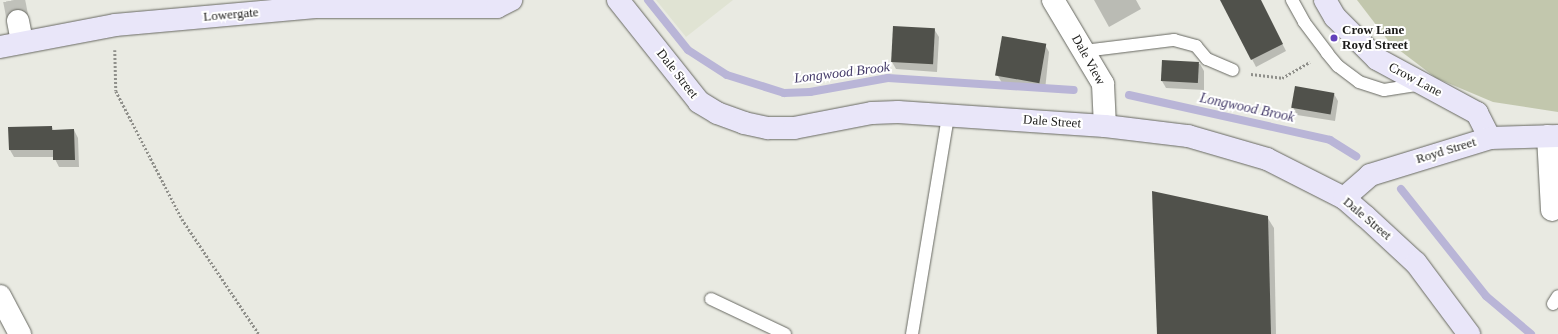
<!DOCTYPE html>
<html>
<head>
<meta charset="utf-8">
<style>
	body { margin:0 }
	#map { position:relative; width:1558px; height:334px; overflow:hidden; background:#e9eae2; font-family:"Times New Roman",serif }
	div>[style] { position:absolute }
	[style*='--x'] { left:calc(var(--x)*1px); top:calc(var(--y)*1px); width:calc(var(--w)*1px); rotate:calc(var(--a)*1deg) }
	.built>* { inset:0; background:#e0e3d3 }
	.green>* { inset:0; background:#c2c7ad }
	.shadow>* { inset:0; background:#0003 }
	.stream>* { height:8px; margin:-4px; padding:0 4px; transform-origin:4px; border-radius:4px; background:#b9b5d7 }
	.building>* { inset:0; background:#50514b; transform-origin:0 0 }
	.street-tunnel>* { height:22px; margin-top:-11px; transform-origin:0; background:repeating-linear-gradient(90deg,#c0c1ba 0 22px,transparent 0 33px) }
	.path>* { height:2.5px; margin-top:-1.25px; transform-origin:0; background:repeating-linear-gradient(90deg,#90908b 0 2px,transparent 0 4px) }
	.roads { filter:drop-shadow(0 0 1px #676861) drop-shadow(0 0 1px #676861) }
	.lane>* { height:12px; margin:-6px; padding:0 6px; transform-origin:6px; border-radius:6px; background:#fff }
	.street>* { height:22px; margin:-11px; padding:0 11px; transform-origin:11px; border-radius:11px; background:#fff }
	.secondary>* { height:22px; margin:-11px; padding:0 11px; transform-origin:11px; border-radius:11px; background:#e9e6f9 }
	.dots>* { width:11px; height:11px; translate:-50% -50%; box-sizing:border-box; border:2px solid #fff; border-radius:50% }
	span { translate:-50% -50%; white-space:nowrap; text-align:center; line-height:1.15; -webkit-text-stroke:4px #fff; paint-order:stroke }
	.street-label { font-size:13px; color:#1c1c1a }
	.poi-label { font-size:13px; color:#1c1c1a; font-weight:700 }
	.left { translate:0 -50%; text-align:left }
	.water-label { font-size:14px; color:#453c6a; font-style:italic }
</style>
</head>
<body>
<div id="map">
	<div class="built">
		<div style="clip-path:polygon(656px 0,733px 0,686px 37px)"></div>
	</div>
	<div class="green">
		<div style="clip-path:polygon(1357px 0,1558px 0,1558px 112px,1493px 102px,1436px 78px,1390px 43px)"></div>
	</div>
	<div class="shadow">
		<div style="clip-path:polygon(1094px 0,1136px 0,1141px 9px,1109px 27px)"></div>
		<div style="clip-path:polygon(1222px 0,1260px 0,1286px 51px,1256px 67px)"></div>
		<div style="clip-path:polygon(894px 27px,934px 29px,939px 37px,937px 72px,896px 69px,892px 62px)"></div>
		<div style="clip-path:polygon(1045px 45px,1049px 52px,1045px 90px,1002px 83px,998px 76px)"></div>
		<div style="clip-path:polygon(1163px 62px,1200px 64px,1204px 71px,1204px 90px,1166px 88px,1162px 81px)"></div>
		<div style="clip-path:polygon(1334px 94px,1338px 101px,1335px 121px,1297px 115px,1293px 107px)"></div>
		<div style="clip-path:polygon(52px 127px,54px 131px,74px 130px,78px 138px,79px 167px,59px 167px,54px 157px,14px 157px,10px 150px)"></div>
		<div style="clip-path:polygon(1267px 217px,1274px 228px,1276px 334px,1158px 334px)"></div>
	</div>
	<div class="stream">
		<div style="--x:648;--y:0;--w:64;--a:51.3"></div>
		<div style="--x:688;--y:50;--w:46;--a:32.7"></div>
		<div style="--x:727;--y:75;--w:60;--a:17.5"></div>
		<div style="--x:784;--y:93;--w:26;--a:-2"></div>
		<div style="--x:810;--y:92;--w:79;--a:-10.2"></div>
		<div style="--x:888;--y:78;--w:186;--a:3.7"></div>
		<div style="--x:1129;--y:95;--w:206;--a:12.6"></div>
		<div style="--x:1330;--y:140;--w:31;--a:32"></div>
		<div style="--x:1401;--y:189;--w:137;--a:51.5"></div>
		<div style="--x:1486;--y:296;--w:59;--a:40.2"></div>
	</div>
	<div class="building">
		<div style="clip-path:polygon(1220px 0,1261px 0,1283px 44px,1251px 60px)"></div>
		<div style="left:893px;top:26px;width:42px;height:36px;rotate:3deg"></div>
		<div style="left:1002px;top:36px;width:45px;height:40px;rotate:10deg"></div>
		<div style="left:1162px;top:60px;width:37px;height:21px;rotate:3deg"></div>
		<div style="left:1295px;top:86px;width:40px;height:22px;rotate:10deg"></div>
		<div style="clip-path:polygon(52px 126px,52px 130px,74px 129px,75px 160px,53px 160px,53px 150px,9px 150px,8px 127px)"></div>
		<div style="clip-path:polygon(1152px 191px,1268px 216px,1271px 334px,1157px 334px)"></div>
	</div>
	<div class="street-tunnel">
		<div style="--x:14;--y:0;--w:21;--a:79"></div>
	</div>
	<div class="path">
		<div style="--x:115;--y:50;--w:41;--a:88.6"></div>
		<div style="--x:116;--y:91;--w:144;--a:62.7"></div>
		<div style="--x:182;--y:219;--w:138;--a:56.2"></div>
		<div style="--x:1251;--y:74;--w:31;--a:7"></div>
		<div style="--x:1282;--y:78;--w:32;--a:-30"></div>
	</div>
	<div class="roads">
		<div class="lane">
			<div style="--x:1292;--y:0;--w:25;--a:61"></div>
			<div style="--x:1304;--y:22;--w:39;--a:53"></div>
			<div style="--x:1327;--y:53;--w:17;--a:50"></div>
			<div style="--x:1338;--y:66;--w:26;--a:37"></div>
			<div style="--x:1359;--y:82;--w:26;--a:18"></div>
			<div style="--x:1384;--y:90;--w:37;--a:-9"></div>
			<div style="--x:1084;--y:51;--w:91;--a:-7"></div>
			<div style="--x:1174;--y:40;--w:23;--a:15"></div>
			<div style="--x:1196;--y:46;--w:17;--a:50"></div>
			<div style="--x:1207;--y:59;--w:28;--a:23"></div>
			<div style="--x:711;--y:299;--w:82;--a:25.3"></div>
			<div style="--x:1553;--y:304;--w:9;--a:-58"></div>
			<div style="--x:912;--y:334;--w:221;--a:-80.6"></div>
		</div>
		<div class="street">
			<div style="--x:1053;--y:0;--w:98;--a:59.2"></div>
			<div style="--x:1103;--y:84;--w:42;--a:87.3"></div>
			<div style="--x:18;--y:21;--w:21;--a:79"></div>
			<div style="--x:1548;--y:136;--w:74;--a:86.9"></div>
			<div style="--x:0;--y:296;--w:43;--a:62.2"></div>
		</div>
		<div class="secondary">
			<div style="--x:618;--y:0;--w:130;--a:51.5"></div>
			<div style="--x:699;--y:102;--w:21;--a:31"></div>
			<div style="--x:717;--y:113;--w:29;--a:20"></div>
			<div style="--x:744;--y:123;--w:25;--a:12"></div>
			<div style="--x:768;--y:128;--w:26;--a:0"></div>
			<div style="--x:794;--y:128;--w:79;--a:-10.9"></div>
			<div style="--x:872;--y:113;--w:26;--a:-2"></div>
			<div style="--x:898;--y:112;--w:207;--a:3.9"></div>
			<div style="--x:1105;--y:126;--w:84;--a:6.9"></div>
			<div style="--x:1188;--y:136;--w:82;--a:16.2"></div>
			<div style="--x:1267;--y:159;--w:86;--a:26.9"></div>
			<div style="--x:1344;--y:198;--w:28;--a:41"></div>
			<div style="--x:1365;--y:216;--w:69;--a:42.7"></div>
			<div style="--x:1416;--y:263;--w:89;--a:53.3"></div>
			<div style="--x:1325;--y:0;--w:20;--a:60"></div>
			<div style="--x:1335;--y:17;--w:59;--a:45"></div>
			<div style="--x:1377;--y:59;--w:114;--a:28.4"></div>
			<div style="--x:1477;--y:113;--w:28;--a:63"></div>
			<div style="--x:0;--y:47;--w:117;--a:-10.8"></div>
			<div style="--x:115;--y:25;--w:204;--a:-5.1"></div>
			<div style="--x:318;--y:7;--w:179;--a:0"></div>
			<div style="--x:497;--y:7;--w:16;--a:-27"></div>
			<div style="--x:1344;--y:198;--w:35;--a:-41"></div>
			<div style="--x:1370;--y:175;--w:126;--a:-17.1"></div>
			<div style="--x:1490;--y:138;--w:68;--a:-1.7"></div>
		</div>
	</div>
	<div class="dots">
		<div style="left:1334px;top:38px;background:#6342ba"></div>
	</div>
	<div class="street-label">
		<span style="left:231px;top:15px;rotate:-5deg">Lowergate</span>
		<span style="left:1088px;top:60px;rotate:61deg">Dale View</span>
		<span style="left:677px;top:74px;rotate:52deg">Dale Street</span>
		<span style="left:1415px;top:80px;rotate:28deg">Crow Lane</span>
		<span style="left:1052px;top:122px;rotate:4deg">Dale Street</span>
		<span style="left:1446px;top:151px;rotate:-17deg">Royd Street</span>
		<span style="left:1367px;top:219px;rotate:40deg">Dale Street</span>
	</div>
	<div class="poi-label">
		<span class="left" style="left:1342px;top:38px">Crow Lane<br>Royd Street</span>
	</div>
	<div class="water-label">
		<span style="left:842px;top:73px;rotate:-7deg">Longwood Brook</span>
		<span style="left:1247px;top:108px;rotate:12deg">Longwood Brook</span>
	</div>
</div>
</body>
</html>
